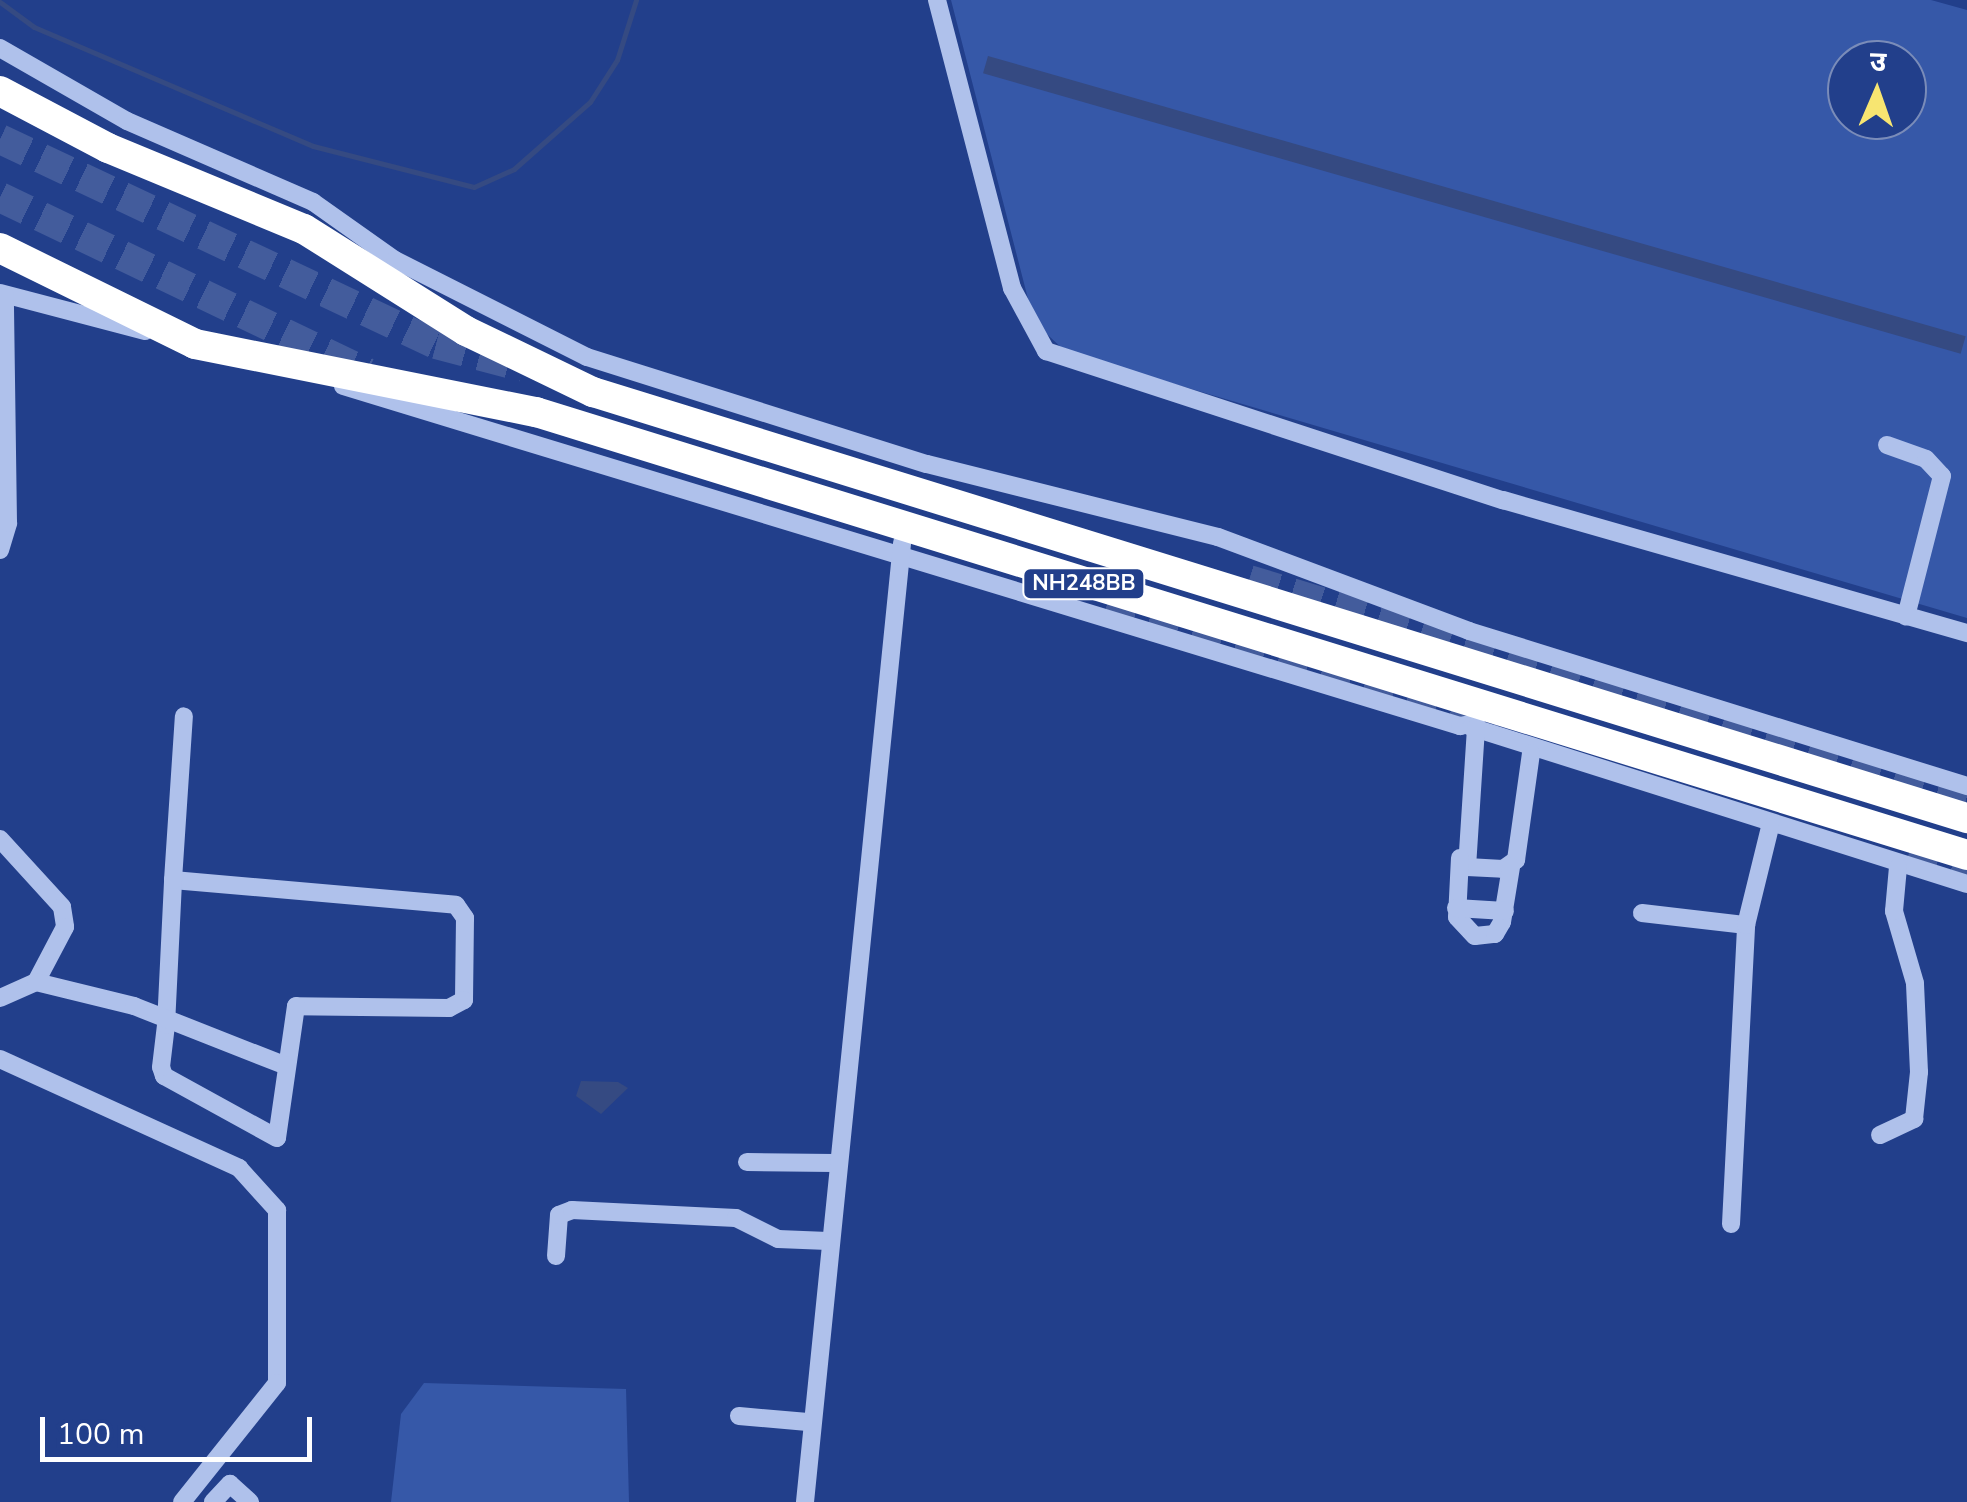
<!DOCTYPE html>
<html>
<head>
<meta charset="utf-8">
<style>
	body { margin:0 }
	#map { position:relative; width:1967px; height:1502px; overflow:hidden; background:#223f8b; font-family:"Nunito Sans","Noto Sans Devanagari",sans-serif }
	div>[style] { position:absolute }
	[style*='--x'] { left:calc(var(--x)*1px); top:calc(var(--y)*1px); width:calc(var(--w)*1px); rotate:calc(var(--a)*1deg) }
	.green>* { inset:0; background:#3658a8 }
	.water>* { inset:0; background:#354a82; transform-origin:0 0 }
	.stream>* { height:5px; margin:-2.5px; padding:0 2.5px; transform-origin:2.5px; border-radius:2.5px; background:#354a82 }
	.highway-tunnel>* { height:30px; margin-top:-15px; transform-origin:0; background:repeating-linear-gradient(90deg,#435c9c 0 30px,transparent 0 45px) }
	.minor>* { height:18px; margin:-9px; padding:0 9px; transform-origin:9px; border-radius:9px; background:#afc1eb }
	.highway>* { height:30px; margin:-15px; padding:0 15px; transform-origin:15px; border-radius:15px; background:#fff }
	span { translate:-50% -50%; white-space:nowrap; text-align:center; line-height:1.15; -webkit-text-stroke:8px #223f8b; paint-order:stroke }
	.shield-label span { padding:2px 8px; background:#223f8b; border:2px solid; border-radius:8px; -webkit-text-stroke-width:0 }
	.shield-label { font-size:22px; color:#fff; font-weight:700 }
	.north { position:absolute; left:1827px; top:40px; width:100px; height:100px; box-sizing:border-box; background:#223f8b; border:2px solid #7a8cb9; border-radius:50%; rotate:2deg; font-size:28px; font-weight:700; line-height:40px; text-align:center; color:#fff }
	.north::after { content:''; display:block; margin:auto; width:35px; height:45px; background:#f7e571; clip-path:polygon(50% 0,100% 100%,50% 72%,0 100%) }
	.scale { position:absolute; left:40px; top:1417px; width:272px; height:45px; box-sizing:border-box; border:5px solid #fff; border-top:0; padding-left:12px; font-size:30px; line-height:35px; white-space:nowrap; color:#fff; -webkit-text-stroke:8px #223f8b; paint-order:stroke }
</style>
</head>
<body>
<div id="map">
	<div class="green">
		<div style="clip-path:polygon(evenodd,951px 0,1931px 0,1967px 10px,1967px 618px,1066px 352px,1034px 322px,951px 0,1847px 60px,1907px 60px,1907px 120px,1847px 120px,1847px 60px)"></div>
		<div style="clip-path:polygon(424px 1383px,626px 1389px,629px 1502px,391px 1502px,401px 1414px)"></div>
	</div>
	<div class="water">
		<div style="left:988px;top:56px;width:1017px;height:18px;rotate:16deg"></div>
		<div style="clip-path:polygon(581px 1081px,618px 1082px,628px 1088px,601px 1114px,576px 1096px)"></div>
	</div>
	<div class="stream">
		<div style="--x:0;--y:2;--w:42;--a:36.3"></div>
		<div style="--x:34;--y:27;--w:303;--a:23.1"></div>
		<div style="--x:313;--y:146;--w:166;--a:14.3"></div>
		<div style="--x:474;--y:187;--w:44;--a:-24.2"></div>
		<div style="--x:514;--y:169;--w:101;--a:-41.4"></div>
		<div style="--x:590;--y:102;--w:50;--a:-57.3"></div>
		<div style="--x:617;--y:60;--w:63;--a:-72.4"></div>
	</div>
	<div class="highway-tunnel">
		<div style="--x:0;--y:139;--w:482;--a:25.2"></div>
		<div style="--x:436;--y:344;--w:90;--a:14.8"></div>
		<div style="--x:0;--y:197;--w:407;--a:25.6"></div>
		<div style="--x:1249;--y:580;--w:751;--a:16.96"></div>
		<div style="--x:1107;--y:604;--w:409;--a:17.6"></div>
		<div style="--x:1908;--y:856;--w:62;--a:17.9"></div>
	</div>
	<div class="minor">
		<div style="--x:937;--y:0;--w:298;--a:75.4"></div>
		<div style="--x:1012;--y:288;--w:72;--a:61.6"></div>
		<div style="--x:1046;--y:351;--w:481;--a:18.1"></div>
		<div style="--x:1503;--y:500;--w:483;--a:16"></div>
		<div style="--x:0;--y:48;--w:146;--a:29.9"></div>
		<div style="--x:127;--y:121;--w:203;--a:23.5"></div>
		<div style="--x:313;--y:202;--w:100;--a:35.3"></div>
		<div style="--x:395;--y:260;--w:215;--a:26.8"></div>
		<div style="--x:587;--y:357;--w:356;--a:17.5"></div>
		<div style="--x:927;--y:464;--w:300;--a:14.1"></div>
		<div style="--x:1218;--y:537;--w:268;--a:20.5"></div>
		<div style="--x:1469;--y:631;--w:522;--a:17.29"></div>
		<div style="--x:0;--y:293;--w:150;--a:14.7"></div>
		<div style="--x:343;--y:386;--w:1168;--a:16.93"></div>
		<div style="--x:1460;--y:726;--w:15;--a:-11"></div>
		<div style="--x:1475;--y:723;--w:20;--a:-75"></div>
		<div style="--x:1887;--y:445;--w:41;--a:19.7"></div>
		<div style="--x:1926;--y:459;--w:23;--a:47"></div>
		<div style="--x:1942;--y:476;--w:145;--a:104.4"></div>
		<div style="--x:0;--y:550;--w:28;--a:-73"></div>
		<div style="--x:8;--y:523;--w:228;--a:-90.8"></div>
		<div style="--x:1471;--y:727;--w:520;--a:17.56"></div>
		<div style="--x:1476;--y:728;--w:139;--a:93.7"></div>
		<div style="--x:1467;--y:867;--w:36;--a:3"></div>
		<div style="--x:1503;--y:869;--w:16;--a:-35"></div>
		<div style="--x:1516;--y:860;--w:108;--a:-82"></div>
		<div style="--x:0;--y:839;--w:92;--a:47.6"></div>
		<div style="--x:62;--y:907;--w:20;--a:81"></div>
		<div style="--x:65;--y:927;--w:62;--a:117.8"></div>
		<div style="--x:36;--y:982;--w:39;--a:156"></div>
		<div style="--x:1460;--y:858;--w:59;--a:92.9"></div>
		<div style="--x:1457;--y:917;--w:26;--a:47"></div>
		<div style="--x:1475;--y:936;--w:20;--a:-6"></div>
		<div style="--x:1495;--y:934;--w:14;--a:-60"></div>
		<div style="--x:1502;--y:922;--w:56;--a:-80.7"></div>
		<div style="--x:173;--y:880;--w:284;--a:5"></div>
		<div style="--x:456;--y:905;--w:16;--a:55"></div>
		<div style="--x:465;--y:918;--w:82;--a:90.7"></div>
		<div style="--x:464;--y:1000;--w:17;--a:152"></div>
		<div style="--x:449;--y:1008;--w:153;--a:-179.3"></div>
		<div style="--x:296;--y:1006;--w:133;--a:98.2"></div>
		<div style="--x:277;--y:1138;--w:129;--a:-151.2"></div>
		<div style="--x:164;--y:1076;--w:9;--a:-108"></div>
		<div style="--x:161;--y:1067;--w:42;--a:-83.2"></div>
		<div style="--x:166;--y:1025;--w:145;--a:-87.2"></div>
		<div style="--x:173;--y:880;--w:164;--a:-86.2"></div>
		<div style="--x:1456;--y:908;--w:49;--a:3.5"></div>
		<div style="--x:1642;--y:913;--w:105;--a:6.6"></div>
		<div style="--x:36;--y:982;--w:101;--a:13.8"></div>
		<div style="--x:134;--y:1006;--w:163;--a:21.5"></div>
		<div style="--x:0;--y:1059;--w:263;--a:24.5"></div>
		<div style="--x:239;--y:1168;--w:57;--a:47.9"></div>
		<div style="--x:277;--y:1210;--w:173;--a:90"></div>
		<div style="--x:277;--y:1383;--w:152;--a:128.6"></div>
		<div style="--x:1880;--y:1135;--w:38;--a:-25"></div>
		<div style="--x:1914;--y:1119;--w:47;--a:-83.9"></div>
		<div style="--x:1919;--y:1072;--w:89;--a:-92.6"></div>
		<div style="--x:1915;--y:983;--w:75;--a:-106.3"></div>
		<div style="--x:1894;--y:911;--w:44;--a:-84.8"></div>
		<div style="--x:747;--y:1162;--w:87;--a:0.7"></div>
		<div style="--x:1731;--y:1224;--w:299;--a:-87.1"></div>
		<div style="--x:1746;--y:925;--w:101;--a:-76.2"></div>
		<div style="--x:556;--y:1256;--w:41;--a:-85.8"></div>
		<div style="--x:559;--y:1215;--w:14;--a:-21"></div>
		<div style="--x:572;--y:1210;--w:164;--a:2.8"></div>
		<div style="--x:736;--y:1218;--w:47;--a:26.6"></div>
		<div style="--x:778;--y:1239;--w:50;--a:2.3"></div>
		<div style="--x:739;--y:1416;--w:69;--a:5"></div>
		<div style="--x:213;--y:1502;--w:25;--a:-47"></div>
		<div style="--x:230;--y:1484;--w:27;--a:42"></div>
		<div style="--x:805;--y:1502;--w:964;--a:-84.22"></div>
	</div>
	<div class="highway">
		<div style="--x:0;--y:91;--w:122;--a:27.8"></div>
		<div style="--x:108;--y:148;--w:212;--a:22.5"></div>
		<div style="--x:304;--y:229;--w:191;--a:32.2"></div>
		<div style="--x:466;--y:331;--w:141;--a:25.7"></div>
		<div style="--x:593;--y:392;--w:1439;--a:17.23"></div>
		<div style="--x:0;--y:248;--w:217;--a:26.2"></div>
		<div style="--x:195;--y:344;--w:348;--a:11.3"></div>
		<div style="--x:536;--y:412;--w:1498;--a:17.2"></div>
	</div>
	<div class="shield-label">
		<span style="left:1084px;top:584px">NH248BB</span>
	</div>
	<div class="north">उ</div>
	<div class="scale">100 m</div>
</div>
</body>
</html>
